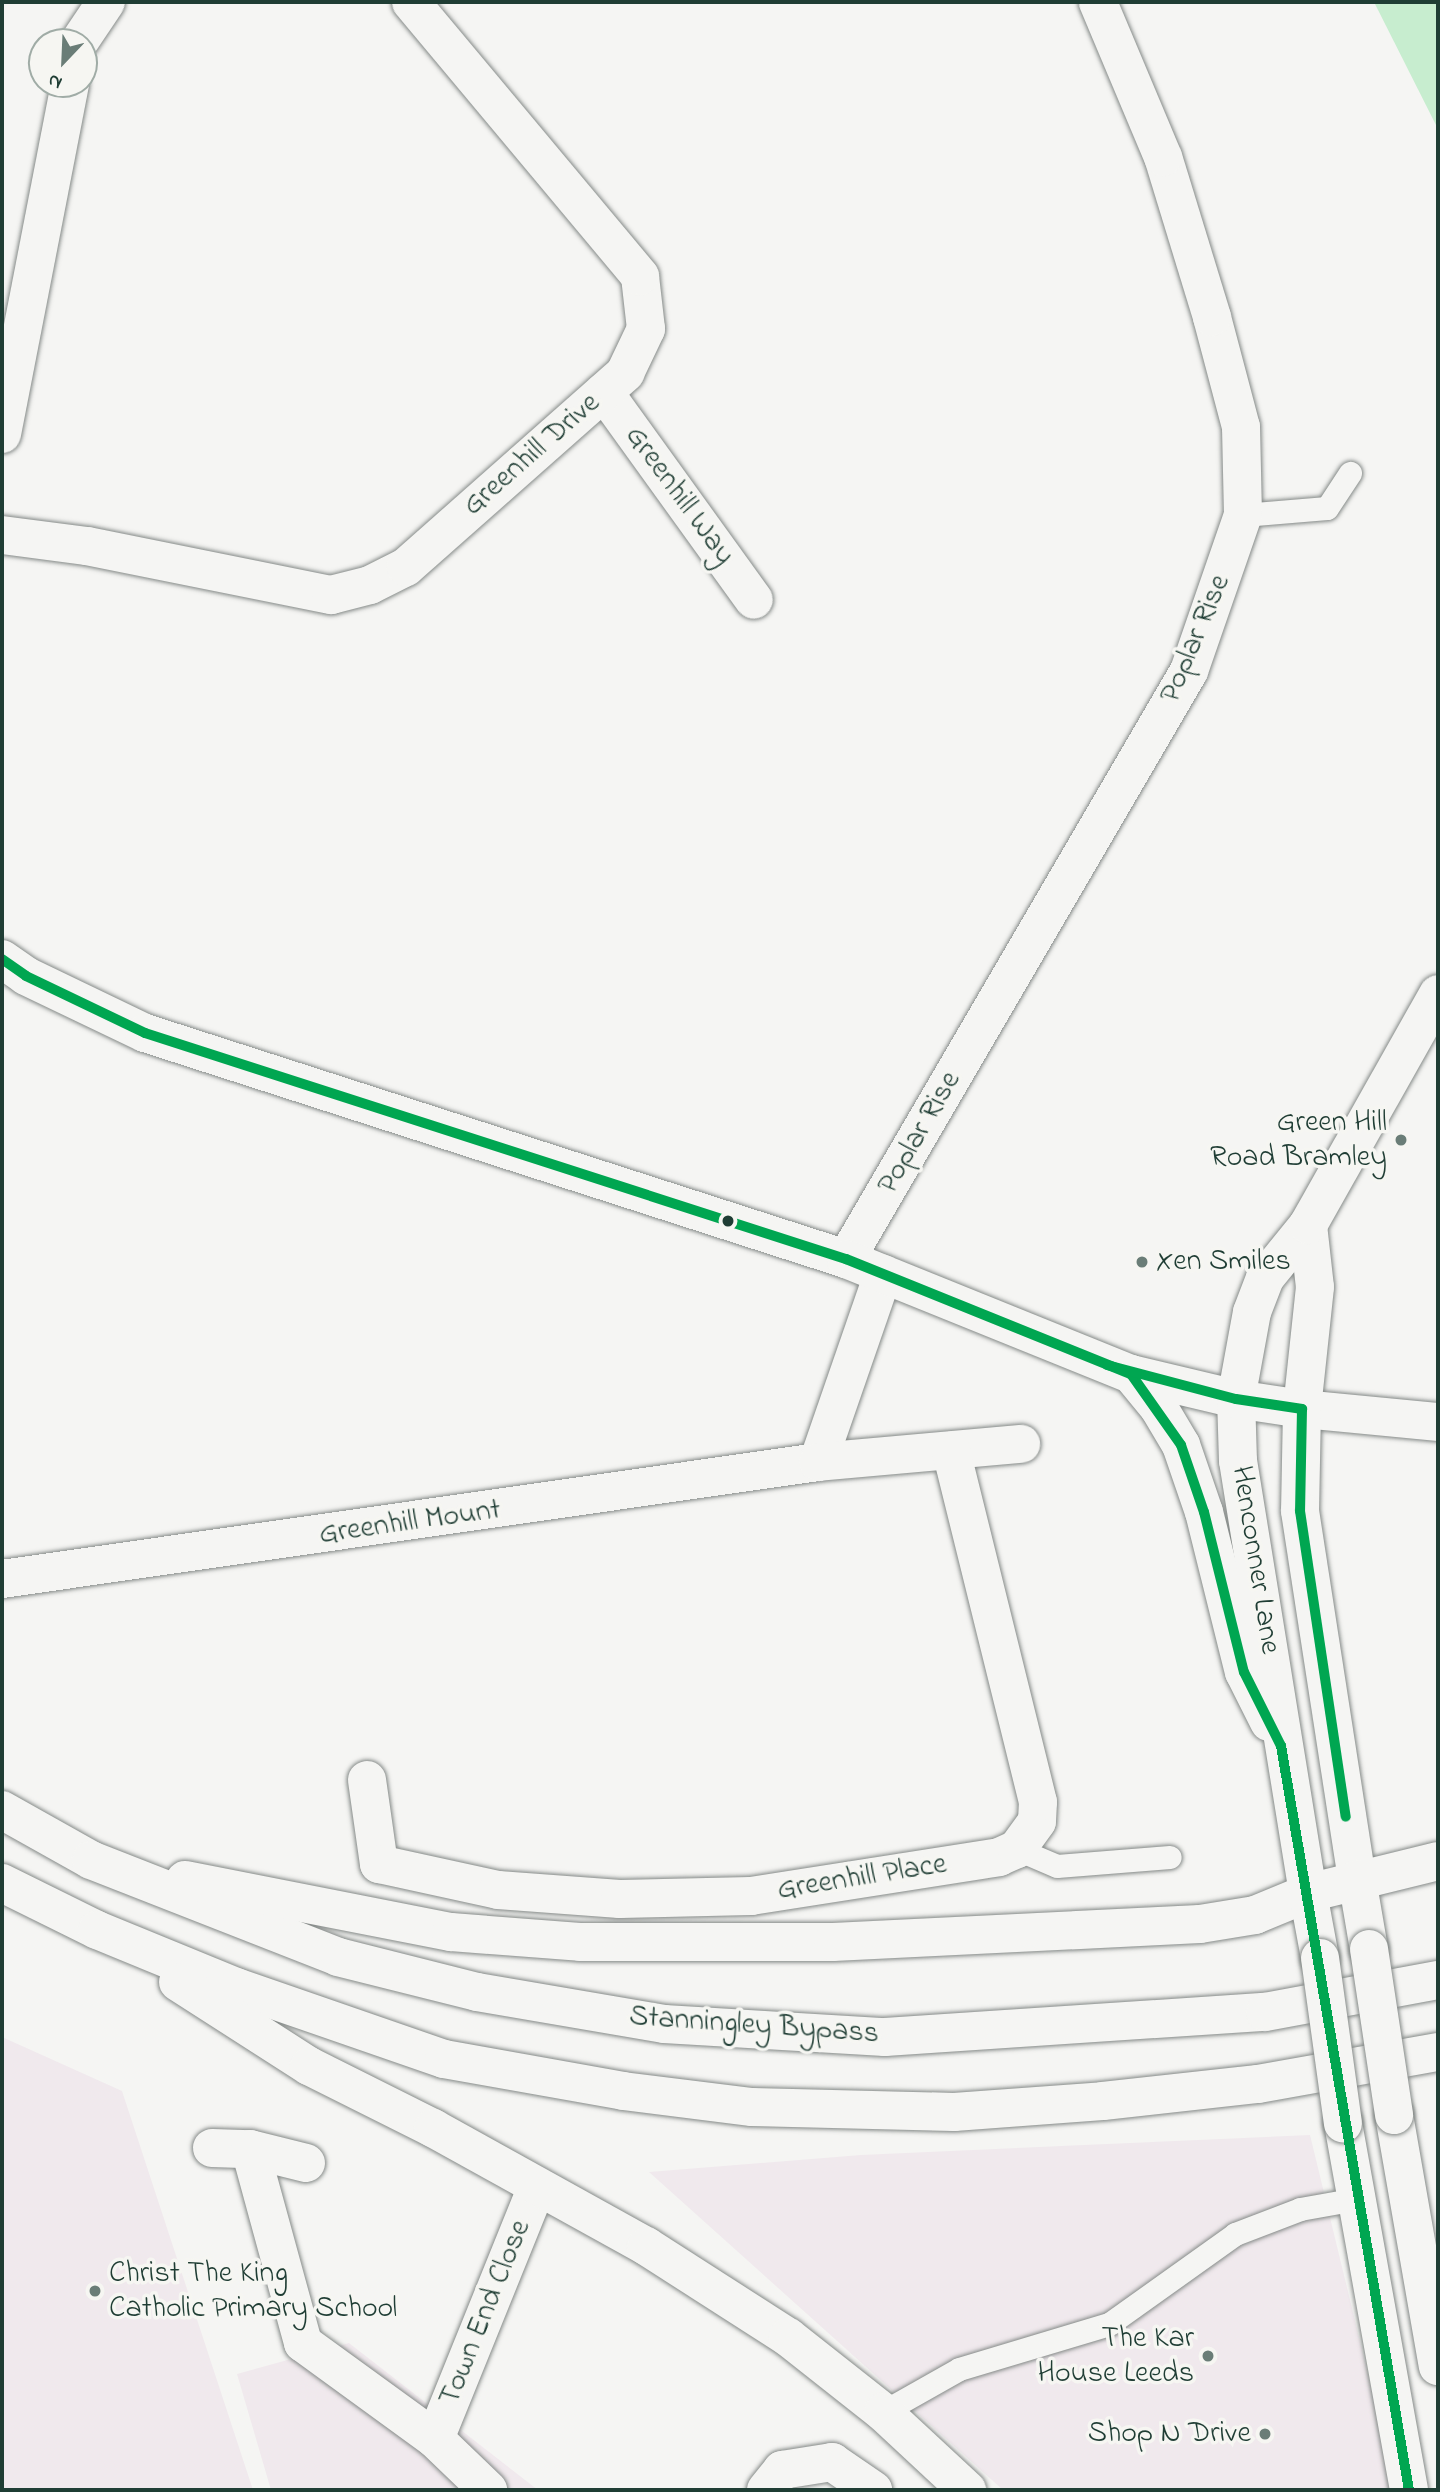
<!DOCTYPE html>
<html>
<head>
<meta charset="utf-8">
<style>
	body { margin:0 }
	#map { position:relative; width:1440px; height:2492px; overflow:hidden; background:#f5f5f3; font-family:"Indie Flower",sans-serif }
	div>[style] { position:absolute }
	[style*='--x'] { left:calc(var(--x)*1px); top:calc(var(--y)*1px); width:calc(var(--w)*1px); rotate:calc(var(--a)*1deg) }
	.built>* { inset:0; background:#f0e9ed }
	.green>* { inset:0; background:#c7edcf }
	.roads { filter:drop-shadow(0 0 2px #858a88) drop-shadow(0 0 2px #858a88) }
	.service>* { height:23px; margin:-11.5px; padding:0 11.5px; transform-origin:11.5px; border-radius:11.5px; background:#f5f5f3 }
	.minor>* { height:38px; margin:-19px; padding:0 19px; transform-origin:19px; border-radius:19px; background:#f5f5f3 }
	.tertiary>* { height:38px; margin:-19px; padding:0 19px; transform-origin:19px; border-radius:19px; background:#f5f5f3 }
	.primary>* { height:38px; margin:-19px; padding:0 19px; transform-origin:19px; border-radius:19px; background:#f5f5f3 }
	.bridges { filter:drop-shadow(0 0 2px #858a88) drop-shadow(0 0 2px #858a88) }
	.primary-bridge>* { height:38px; margin:-19px; padding:0 19px; transform-origin:19px; border-radius:19px; background:#f5f5f3 }
	.bus-1>* { height:10px; margin:-5px; padding:0 5px; transform-origin:5px; border-radius:5px; background:#00a651 }
	.dots>* { width:19px; height:19px; translate:-50% -50%; box-sizing:border-box; border:4px solid #f6f6f2; border-radius:50% }
	span { translate:-50% -50%; white-space:nowrap; text-align:center; line-height:1.15; -webkit-text-stroke:7px #f6f6f2; paint-order:stroke }
	.street-label { font-size:30px; color:#1f3d34 }
	.poi-label { font-size:30px; color:#1f3d34 }
	.right { translate:-100% -50%; text-align:right }
	.left { translate:0 -50%; text-align:left }
	.frame { position:absolute; inset:0; border:4px solid #1f3d34; pointer-events:none }
	.north { position:absolute; left:28px; top:28px; width:70px; height:70px; box-sizing:border-box; background:#f6f6f2; border:2px solid #a0aca6; border-radius:50%; rotate:203deg; font-size:19px; font-weight:700; line-height:28px; text-align:center; color:#1f3d34 }
	.north::after { content:''; display:block; margin:auto; width:24px; height:32px; background:#6a7d77; clip-path:polygon(50% 0,100% 100%,50% 72%,0 100%) }
</style>
</head>
<body>
<div id="map">
	<div class="built">
		<div style="clip-path:polygon(2px 2037px,122px 2091px,253px 2490px,2px 2490px)"></div>
		<div style="clip-path:polygon(1310px 2135px,1396px 2490px,1003px 2490px,649px 2172px,861px 2155px)"></div>
		<div style="clip-path:polygon(349px 2343px,538px 2490px,271px 2490px,237px 2374px)"></div>
	</div>
	<div class="green">
		<div style="clip-path:polygon(1374px 2px,1438px 2px,1438px 129px)"></div>
	</div>
	<div class="roads">
		<div class="service">
			<div style="--x:1243;--y:515;--w:84;--a:-4.8"></div>
			<div style="--x:1327;--y:508;--w:42;--a:-56.7"></div>
			<div style="--x:1017;--y:1849;--w:43;--a:23"></div>
			<div style="--x:1057;--y:1866;--w:113;--a:-4.6"></div>
			<div style="--x:883;--y:2412;--w:87;--a:-29.5"></div>
			<div style="--x:959;--y:2369;--w:157;--a:-16.7"></div>
			<div style="--x:1109;--y:2324;--w:155;--a:-35.5"></div>
			<div style="--x:1235;--y:2234;--w:70;--a:-21"></div>
			<div style="--x:1300;--y:2209;--w:57;--a:-10.1"></div>
		</div>
		<div class="minor">
			<div style="--x:79;--y:42;--w:48;--a:-56"></div>
			<div style="--x:604;--y:392;--w:256;--a:54.2"></div>
			<div style="--x:2;--y:434;--w:357;--a:-79"></div>
			<div style="--x:2;--y:535;--w:86;--a:7.4"></div>
			<div style="--x:87;--y:546;--w:249;--a:11.4"></div>
			<div style="--x:331;--y:595;--w:40;--a:-14.4"></div>
			<div style="--x:370;--y:585;--w:40;--a:-26.6"></div>
			<div style="--x:406;--y:567;--w:293;--a:-41.5"></div>
			<div style="--x:625;--y:373;--w:49;--a:-64.5"></div>
			<div style="--x:646;--y:329;--w:53;--a:-96.5"></div>
			<div style="--x:640;--y:276;--w:357;--a:-129.9"></div>
			<div style="--x:846;--y:1259;--w:681;--a:-59.74"></div>
			<div style="--x:1189;--y:671;--w:165;--a:-70.9"></div>
			<div style="--x:1243;--y:515;--w:88;--a:-91.3"></div>
			<div style="--x:1241;--y:427;--w:114;--a:-104.8"></div>
			<div style="--x:1212;--y:317;--w:167;--a:-107"></div>
			<div style="--x:1163;--y:157;--w:168;--a:-112.8"></div>
			<div style="--x:1302;--y:1409;--w:137;--a:5.5"></div>
			<div style="--x:818;--y:1462;--w:199;--a:-70.9"></div>
			<div style="--x:2;--y:1579;--w:824;--a:-8.16"></div>
			<div style="--x:818;--y:1462;--w:204;--a:-5.1"></div>
			<div style="--x:367;--y:1780;--w:85;--a:81.9"></div>
			<div style="--x:379;--y:1864;--w:122;--a:12.3"></div>
			<div style="--x:498;--y:1890;--w:122;--a:4.2"></div>
			<div style="--x:620;--y:1899;--w:131;--a:-1.3"></div>
			<div style="--x:751;--y:1896;--w:251;--a:-8.9"></div>
			<div style="--x:999;--y:1857;--w:20;--a:-24"></div>
			<div style="--x:1017;--y:1849;--w:34;--a:-54"></div>
			<div style="--x:1037;--y:1821;--w:19;--a:-87"></div>
			<div style="--x:1038;--y:1802;--w:362;--a:-103.9"></div>
			<div style="--x:212;--y:2148;--w:38;--a:2"></div>
			<div style="--x:306;--y:2163;--w:58;--a:-166"></div>
			<div style="--x:250;--y:2149;--w:201;--a:74.7"></div>
			<div style="--x:303;--y:2343;--w:163;--a:36"></div>
			<div style="--x:435;--y:2439;--w:74;--a:43.9"></div>
			<div style="--x:435;--y:2439;--w:272;--a:-68"></div>
			<div style="--x:766;--y:2490;--w:26;--a:-51"></div>
			<div style="--x:782;--y:2470;--w:51;--a:-9.1"></div>
			<div style="--x:832;--y:2462;--w:50;--a:34.3"></div>
		</div>
		<div class="tertiary">
			<div style="--x:2;--y:959;--w:29;--a:35"></div>
			<div style="--x:26;--y:976;--w:132;--a:25.6"></div>
			<div style="--x:145;--y:1033;--w:737;--a:17.87"></div>
			<div style="--x:846;--y:1259;--w:307;--a:22"></div>
			<div style="--x:1131;--y:1374;--w:108;--a:13.4"></div>
			<div style="--x:1236;--y:1399;--w:67;--a:8.6"></div>
			<div style="--x:1308;--y:1225;--w:62;--a:83.6"></div>
			<div style="--x:1315;--y:1287;--w:123;--a:96.1"></div>
			<div style="--x:1302;--y:1409;--w:102;--a:91.1"></div>
			<div style="--x:1300;--y:1511;--w:372;--a:81.2"></div>
			<div style="--x:1131;--y:1374;--w:44;--a:50.5"></div>
			<div style="--x:1159;--y:1408;--w:43;--a:59.3"></div>
			<div style="--x:1181;--y:1445;--w:71;--a:71.1"></div>
			<div style="--x:1204;--y:1512;--w:165;--a:76"></div>
			<div style="--x:1244;--y:1672;--w:56;--a:63.4"></div>
			<div style="--x:1308;--y:1893;--w:438;--a:-99.2"></div>
			<div style="--x:1238;--y:1461;--w:62;--a:-91.8"></div>
			<div style="--x:1236;--y:1399;--w:88;--a:-79.6"></div>
			<div style="--x:1252;--y:1312;--w:36;--a:-69"></div>
			<div style="--x:1265;--y:1278;--w:68;--a:-50.9"></div>
			<div style="--x:1308;--y:1225;--w:265;--a:-60.6"></div>
		</div>
		<div class="primary">
			<div style="--x:2;--y:1810;--w:102;--a:29.3"></div>
			<div style="--x:91;--y:1860;--w:265;--a:21.4"></div>
			<div style="--x:338;--y:1957;--w:143;--a:14.1"></div>
			<div style="--x:477;--y:1992;--w:190;--a:9.7"></div>
			<div style="--x:664;--y:2024;--w:221;--a:3.4"></div>
			<div style="--x:885;--y:2037;--w:381;--a:-3.8"></div>
			<div style="--x:1265;--y:2012;--w:176;--a:-10.5"></div>
			<div style="--x:1357;--y:1879;--w:71;--a:80.3"></div>
			<div style="--x:185;--y:1880;--w:271;--a:11.1"></div>
			<div style="--x:451;--y:1932;--w:129;--a:4.4"></div>
			<div style="--x:580;--y:1942;--w:253;--a:0"></div>
			<div style="--x:833;--y:1942;--w:367;--a:-2.8"></div>
			<div style="--x:1200;--y:1924;--w:56;--a:-9.3"></div>
			<div style="--x:1255;--y:1915;--w:57;--a:-22.5"></div>
			<div style="--x:1308;--y:1893;--w:134;--a:-13.8"></div>
			<div style="--x:2;--y:1883;--w:106;--a:26.3"></div>
			<div style="--x:97;--y:1930;--w:150;--a:22.3"></div>
			<div style="--x:236;--y:1987;--w:220;--a:19.1"></div>
			<div style="--x:444;--y:2059;--w:182;--a:10.1"></div>
			<div style="--x:623;--y:2091;--w:130;--a:7.1"></div>
			<div style="--x:752;--y:2107;--w:202;--a:1.4"></div>
			<div style="--x:954;--y:2112;--w:149;--a:-4.2"></div>
			<div style="--x:1103;--y:2101;--w:156;--a:-6.3"></div>
			<div style="--x:1258;--y:2084;--w:183;--a:-10.1"></div>
			<div style="--x:1308;--y:1893;--w:66;--a:79.5"></div>
			<div style="--x:178;--y:1982;--w:156;--a:32.7"></div>
			<div style="--x:309;--y:2066;--w:139;--a:26.6"></div>
			<div style="--x:433;--y:2128;--w:244;--a:29"></div>
			<div style="--x:646;--y:2246;--w:169;--a:32.7"></div>
			<div style="--x:788;--y:2337;--w:121;--a:38.3"></div>
			<div style="--x:883;--y:2412;--w:115;--a:42.9"></div>
			<div style="--x:1394;--y:2115;--w:255;--a:80.1"></div>
			<div style="--x:1343;--y:2123;--w:373;--a:79.8"></div>
		</div>
	</div>
	<div class="bridges">
		<div class="primary-bridge">
			<div style="--x:1369;--y:1949;--w:168;--a:81.4"></div>
			<div style="--x:1320;--y:1958;--w:167;--a:82.1"></div>
		</div>
	</div>
	<div class="bus-1">
		<div style="--x:2;--y:959;--w:29;--a:35"></div>
		<div style="--x:26;--y:976;--w:132;--a:25.6"></div>
		<div style="--x:145;--y:1033;--w:737;--a:17.87"></div>
		<div style="--x:846;--y:1259;--w:307;--a:22"></div>
		<div style="--x:1131;--y:1374;--w:87;--a:54.8"></div>
		<div style="--x:1181;--y:1445;--w:71;--a:71.1"></div>
		<div style="--x:1204;--y:1512;--w:165;--a:76"></div>
		<div style="--x:1244;--y:1672;--w:83;--a:63.4"></div>
		<div style="--x:1281;--y:1746;--w:755;--a:80.24"></div>
		<div style="--x:1107;--y:1365;--w:133;--a:14.8"></div>
		<div style="--x:1236;--y:1399;--w:67;--a:8.6"></div>
		<div style="--x:1302;--y:1409;--w:102;--a:91.1"></div>
		<div style="--x:1300;--y:1511;--w:309;--a:81.5"></div>
	</div>
	<div class="dots">
		<div style="left:1401px;top:1140px;background:#6a7d77"></div>
		<div style="left:728px;top:1221px;background:#1f3d34"></div>
		<div style="left:1142px;top:1262px;background:#6a7d77"></div>
		<div style="left:95px;top:2291px;background:#6a7d77"></div>
		<div style="left:1208px;top:2356px;background:#6a7d77"></div>
		<div style="left:1265px;top:2434px;background:#6a7d77"></div>
	</div>
	<div class="street-label">
		<span style="left:532px;top:455px;rotate:-41deg">Greenhill Drive</span>
		<span style="left:679px;top:496px;rotate:54deg">Greenhill Way</span>
		<span style="left:1196px;top:639px;rotate:-67deg">Poplar Rise</span>
		<span style="left:920px;top:1133px;rotate:-60deg">Poplar Rise</span>
		<span style="left:410px;top:1523px;rotate:-8deg">Greenhill Mount</span>
		<span style="left:1255px;top:1560px;rotate:81deg">Henconner Lane</span>
		<span style="left:862px;top:1878px;rotate:-9deg">Greenhill Place</span>
		<span style="left:754px;top:2026px;rotate:4deg">Stanningley Bypass</span>
		<span style="left:486px;top:2313px;rotate:-68deg">Town End Close</span>
	</div>
	<div class="poi-label">
		<span class="right" style="left:1387px;top:1140px">Green Hill<br>Road Bramley</span>
		<span class="left" style="left:1156px;top:1262px">Xen Smiles</span>
		<span class="left" style="left:109px;top:2291px">Christ The King<br>Catholic Primary School</span>
		<span class="right" style="left:1194px;top:2356px">The Kar<br>House Leeds</span>
		<span class="right" style="left:1251px;top:2434px">Shop N Drive</span>
	</div>
	<div class="frame"></div>
	<div class="north">N</div>
</div>
</body>
</html>
